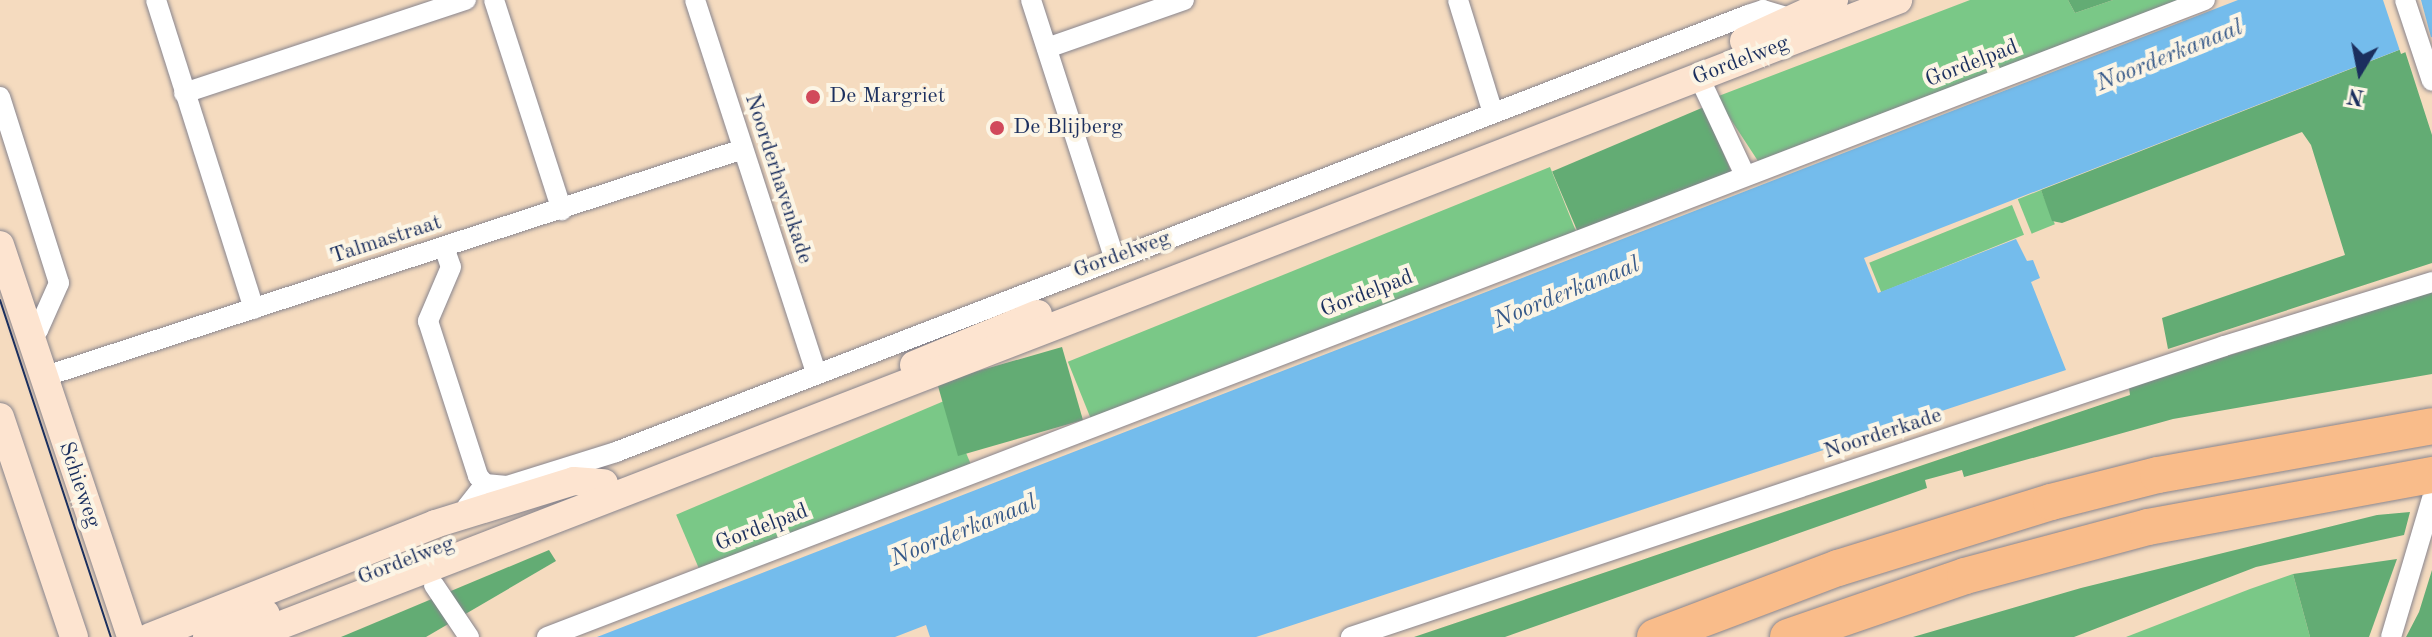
<!DOCTYPE html>
<html>
<head>
<meta charset="utf-8">
<style>
	body { margin:0 }
	#map { position:relative; width:2432px; height:637px; overflow:hidden; background:#f5dbbf; font-family:"Old Standard TT",serif }
	div>[style] { position:absolute }
	[style*='--x'] { left:calc(var(--x)*1px); top:calc(var(--y)*1px); width:calc(var(--w)*1px); rotate:calc(var(--a)*1deg) }
	.green>* { inset:0; background:#7ac887; transform-origin:0 0 }
	.forest>* { inset:0; background:#63ac74; transform-origin:0 0 }
	.water>* { inset:0; background:#74bcec }
	.pier>* { inset:0; background:#f5dbbf }
	.roads { filter:drop-shadow(0 0 2px #88858e) drop-shadow(0 0 2px #88858e) }
	.minor>* { height:20px; margin:-10px; padding:0 10px; transform-origin:10px; border-radius:10px; background:#fff }
	.secondary>* { height:28px; margin:-14px; padding:0 14px; transform-origin:14px; border-radius:14px; background:#fde4d0 }
	.motorway>* { height:36px; margin:-18px; padding:0 18px; transform-origin:18px; border-radius:18px; background:#f9bc8a }
	.tram>* { height:2px; margin:-1px; padding:0 1px; transform-origin:1px; border-radius:1px; background:#1b2f5e }
	.dots>* { width:22px; height:22px; translate:-50% -50%; box-sizing:border-box; border:4px solid #fcf5e5; border-radius:50% }
	span { translate:-50% -50%; white-space:nowrap; text-align:center; line-height:1.15; -webkit-text-stroke:8px #fcf5e5; paint-order:stroke }
	.street-label { font-size:22px; color:#1b2f5e }
	.poi-label { font-size:22px; color:#1b2f5e }
	.left { translate:0 -50%; text-align:left }
	.water-label { font-size:24px; color:#365989; font-style:italic }
	.north { position:absolute; left:2320px; top:32px; width:80px; height:80px; -webkit-text-stroke:6px #fcf5e5; paint-order:stroke; rotate:190deg; font-size:22px; font-weight:700; line-height:32px; text-align:center; color:#1b2f5e }
	.north::after { content:''; display:block; margin:auto; width:28px; height:36px; background:#1b2f5e; clip-path:polygon(50% 0,100% 100%,50% 72%,0 100%) }
</style>
</head>
<body>
<div id="map">
	<div class="green">
		<div style="clip-path:polygon(1970px 0,2068px 0,2075px 13px,2113px 0,2178px 0,1758px 161px,1716px 97px)"></div>
		<div style="left:1550px;top:167px;width:71px;height:520px;rotate:68deg"></div>
		<div style="left:2041px;top:190px;width:37px;height:25px;rotate:68deg"></div>
		<div style="left:2012px;top:205px;width:32px;height:154px;rotate:68deg"></div>
		<div style="left:944px;top:401px;width:72px;height:291px;rotate:67deg"></div>
		<div style="clip-path:polygon(2293px 574px,2310px 637px,2126px 637px,2250px 589px)"></div>
	</div>
	<div class="forest">
		<div style="clip-path:polygon(2068px 0,2113px 0,2075px 13px)"></div>
		<div style="clip-path:polygon(2404px 48px,2432px 135px,2432px 263px,2168px 349px,2162px 318px,2345px 255px,2311px 145px,2302px 132px,2062px 223px,2052px 221px,2041px 190px)"></div>
		<div style="left:1704px;top:107px;width:70px;height:165px;rotate:67deg"></div>
		<div style="clip-path:polygon(2432px 291px,2432px 374px,2173px 419px,1964px 477px,1962px 470px,1925px 480px,1927px 488px,1505px 637px,1414px 637px,2130px 395px,2129px 388px,2145px 382px)"></div>
		<div style="left:1062px;top:347px;width:76px;height:130px;rotate:74deg"></div>
		<div style="clip-path:polygon(2410px 512px,2404px 535px,2256px 567px,2074px 637px,1913px 637px,2081px 588px,2377px 515px)"></div>
		<div style="clip-path:polygon(549px 550px,556px 561px,426px 637px,341px 637px)"></div>
		<div style="clip-path:polygon(2397px 559px,2369px 637px,2310px 637px,2293px 574px)"></div>
		<div style="clip-path:polygon(2432px 570px,2432px 637px,2406px 637px,2419px 612px)"></div>
	</div>
	<div class="water">
		<div style="clip-path:polygon(2238px 0,2432px 0,2432px 37px,1864px 258px,1878px 293px,2016px 239px,2027px 261px,2033px 260px,2040px 278px,2031px 282px,2066px 370px,1256px 637px,930px 637px,926px 625px,895px 637px,597px 637px)"></div>
	</div>
	<div class="pier">
		<div style="clip-path:polygon(2383px 0,2421px 0,2432px 41px,2401px 54px)"></div>
	</div>
	<div class="roads">
		<div class="minor">
			<div style="--x:156;--y:0;--w:324;--a:72.4"></div>
			<div style="--x:494;--y:0;--w:221;--a:72.1"></div>
			<div style="--x:695;--y:0;--w:392;--a:72"></div>
			<div style="--x:1031;--y:0;--w:270;--a:72.1"></div>
			<div style="--x:1458;--y:0;--w:118;--a:72.8"></div>
			<div style="--x:2405;--y:0;--w:85;--a:71.6"></div>
			<div style="--x:1047;--y:48;--w:145;--a:-19.3"></div>
			<div style="--x:1699;--y:77;--w:108;--a:64.9"></div>
			<div style="--x:184;--y:93;--w:297;--a:-18.3"></div>
			<div style="--x:0;--y:97;--w:195;--a:72.4"></div>
			<div style="--x:59;--y:283;--w:51;--a:114.1"></div>
			<div style="--x:38;--y:330;--w:10;--a:163"></div>
			<div style="--x:444;--y:247;--w:21;--a:71"></div>
			<div style="--x:451;--y:267;--w:59;--a:113.1"></div>
			<div style="--x:428;--y:321;--w:163;--a:72.1"></div>
			<div style="--x:478;--y:476;--w:11;--a:49"></div>
			<div style="--x:43;--y:377;--w:736;--a:-18.04"></div>
			<div style="--x:468;--y:513;--w:6;--a:-99"></div>
			<div style="--x:467;--y:507;--w:29;--a:-52"></div>
			<div style="--x:485;--y:484;--w:22;--a:5"></div>
			<div style="--x:507;--y:486;--w:114;--a:-17.3"></div>
			<div style="--x:616;--y:452;--w:1213;--a:-21.11"></div>
			<div style="--x:1748;--y:15;--w:16;--a:-18"></div>
			<div style="--x:1763;--y:10;--w:28;--a:17"></div>
			<div style="--x:434;--y:585;--w:63;--a:56.1"></div>
			<div style="--x:547;--y:637;--w:1776;--a:-21.02"></div>
			<div style="--x:1351;--y:637;--w:920;--a:-18.43"></div>
			<div style="--x:2224;--y:346;--w:218;--a:-17.1"></div>
			<div style="--x:2391;--y:637;--w:144;--a:-73.5"></div>
		</div>
		<div class="secondary">
			<div style="--x:1744;--y:41;--w:99;--a:-24.5"></div>
			<div style="--x:0;--y:245;--w:413;--a:71.5"></div>
			<div style="--x:914;--y:365;--w:134;--a:-22.4"></div>
			<div style="--x:0;--y:417;--w:232;--a:71.4"></div>
			<div style="--x:150;--y:637;--w:307;--a:-21.6"></div>
			<div style="--x:435;--y:524;--w:145;--a:-17.2"></div>
			<div style="--x:574;--y:481;--w:30;--a:4"></div>
			<div style="--x:207;--y:637;--w:63;--a:-21.3"></div>
			<div style="--x:250;--y:637;--w:1767;--a:-21.13"></div>
		</div>
		<div class="motorway">
			<div style="--x:1655;--y:637;--w:196;--a:-20.7"></div>
			<div style="--x:1838;--y:568;--w:223;--a:-17.2"></div>
			<div style="--x:2051;--y:502;--w:110;--a:-14.2"></div>
			<div style="--x:2158;--y:475;--w:278;--a:-10.1"></div>
			<div style="--x:1788;--y:637;--w:187;--a:-19"></div>
			<div style="--x:1965;--y:576;--w:189;--a:-15"></div>
			<div style="--x:2148;--y:527;--w:289;--a:-10.4"></div>
		</div>
	</div>
	<div class="tram">
		<div style="--x:0;--y:300;--w:355;--a:71.8"></div>
	</div>
	<div class="dots">
		<div style="left:813px;top:97px;background:#d1495b"></div>
		<div style="left:997px;top:128px;background:#d1495b"></div>
	</div>
	<div class="street-label">
		<span style="left:1741px;top:61px;rotate:-21deg">Gordelweg</span>
		<span style="left:1972px;top:64px;rotate:-21deg">Gordelpad</span>
		<span style="left:778px;top:179px;rotate:72deg">Noorderhavenkade</span>
		<span style="left:386px;top:240px;rotate:-18deg">Talmastraat</span>
		<span style="left:1122px;top:255px;rotate:-20deg">Gordelweg</span>
		<span style="left:1367px;top:294px;rotate:-21deg">Gordelpad</span>
		<span style="left:1883px;top:434px;rotate:-18deg">Noorderkade</span>
		<span style="left:79px;top:485px;rotate:71deg">Schieweg</span>
		<span style="left:762px;top:528px;rotate:-21deg">Gordelpad</span>
		<span style="left:406px;top:561px;rotate:-21deg">Gordelweg</span>
	</div>
	<div class="poi-label">
		<span class="left" style="left:829px;top:97px">De Margriet</span>
		<span class="left" style="left:1013px;top:128px">De Blijberg</span>
	</div>
	<div class="water-label">
		<span style="left:2170px;top:57px;rotate:-22deg">Noorderkanaal</span>
		<span style="left:1567px;top:294px;rotate:-22deg">Noorderkanaal</span>
		<span style="left:964px;top:532px;rotate:-22deg">Noorderkanaal</span>
	</div>
	<div class="north">N</div>
</div>
</body>
</html>
